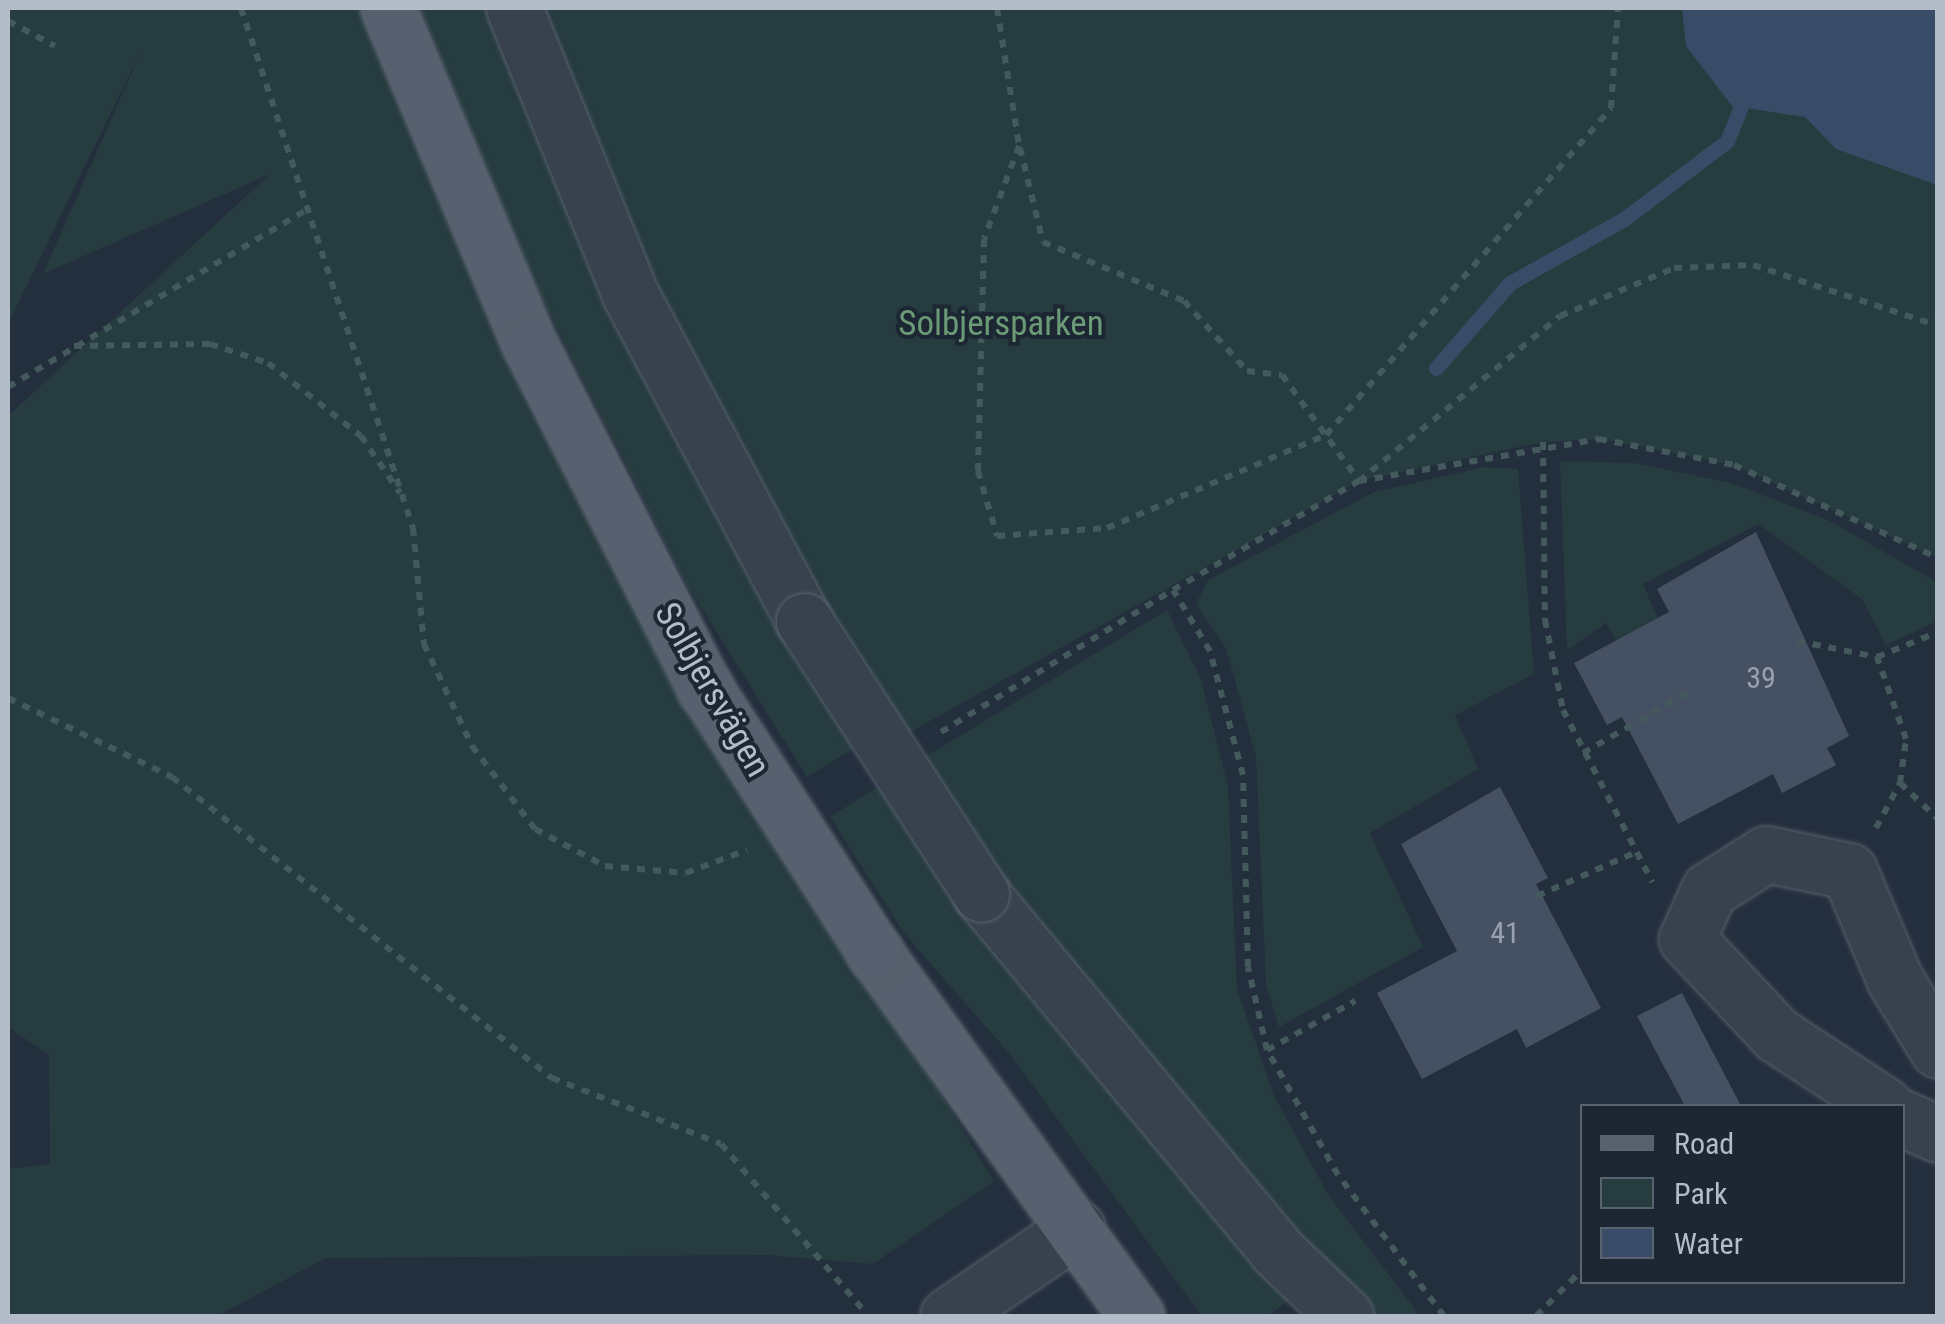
<!DOCTYPE html>
<html>
<head>
<meta charset="utf-8">
<style>
	body { margin:0 }
	#map { position:relative; width:1945px; height:1324px; overflow:hidden; background:#242f3e; font-family:"Roboto Condensed",sans-serif }
	div>[style] { position:absolute }
	[style*='--x'] { left:calc(var(--x)*1px); top:calc(var(--y)*1px); width:calc(var(--w)*1px); rotate:calc(var(--a)*1deg) }
	.green>* { inset:0; background:#263c3f }
	.water>* { inset:0; background:#394c67 }
	.stream>* { height:15px; margin:-7.5px; padding:0 7.5px; transform-origin:7.5px; border-radius:7.5px; background:#394c67 }
	.building>* { inset:0; background:#455162 }
	.path>* { height:6px; margin-top:-3px; transform-origin:0; background:repeating-linear-gradient(90deg,#44595c 0 8px,transparent 0 16px) }
	.roads { filter:drop-shadow(0 0 2px #565f6c) drop-shadow(0 0 2px #565f6c) }
	.minor>* { height:55px; margin:-27.5px; padding:0 27.5px; transform-origin:27.5px; border-radius:27.5px; background:#38414e }
	.major>* { height:55px; margin:-27.5px; padding:0 27.5px; transform-origin:27.5px; border-radius:27.5px; background:#56606e }
	.bridges { filter:drop-shadow(0 0 2px #565f6c) drop-shadow(0 0 2px #565f6c) }
	.minor-bridge>* { height:55px; margin:-27.5px; padding:0 27.5px; transform-origin:27.5px; border-radius:27.5px; background:#38414e }
	.major-bridge>* { height:55px; margin:-27.5px; padding:0 27.5px; transform-origin:27.5px; border-radius:27.5px; background:#56606e }
	span { translate:-50% -50%; white-space:nowrap; text-align:center; line-height:1.15; -webkit-text-stroke:8px #1d2633; paint-order:stroke }
	.number-label { font-size:30px; color:#98a1af }
	.number-label span { -webkit-text-stroke-width:0 }
	.park-label { font-size:35px; color:#6b9a76 }
	.street-label { font-size:35px; color:#b4bcc9 }
	.frame { position:absolute; inset:0; border:10px solid #b4bcc9; pointer-events:none }
	.legend { position:absolute; left:1580px; top:1104px; width:325px; height:180px; box-sizing:border-box; background:#1d2633; border:2px solid #59626f; margin:0; padding:12px 18px; list-style:none; font-size:30px; color:#b4bcc9 }
	.legend li { display:flex; align-items:center; gap:20px; height:50px }
	.legend b { width:50px; border:2px solid #59626f }
</style>
</head>
<body>
<div id="map">
	<div class="green">
		<div style="clip-path:polygon(8px 8px,370px 8px,869px 978px,994px 1181px,873px 1264px,767px 1255px,326px 1258px,217px 1316px,8px 1316px,8px 1169px,50px 1164px,49px 1055px,8px 1027px,8px 416px,270px 174px,43px 274px,142px 49px,8px 324px)"></div>
		<div style="clip-path:polygon(420px 8px,486px 8px,628px 349px,855px 748px,807px 777px,685px 581px,532px 279px)"></div>
		<div style="clip-path:polygon(514px 8px,1937px 8px,1937px 558px,1734px 465px,1600px 439px,1543px 442px,1359px 481px,905px 735px,804px 621px)"></div>
		<div style="clip-path:polygon(1560px 461px,1634px 463px,1731px 483px,1828px 520px,1937px 582px,1937px 621px,1886px 645px,1862px 599px,1758px 524px,1643px 584px,1683px 679px,1650px 697px,1606px 623px,1567px 650px)"></div>
		<div style="clip-path:polygon(1484px 467px,1518px 469px,1534px 674px,1455px 715px,1478px 769px,1370px 833px,1423px 947px,1279px 1027px,1266px 985px,1256px 757px,1226px 648px,1196px 604px,1208px 580px,1374px 492px)"></div>
		<div style="clip-path:polygon(1167px 610px,1201px 679px,1228px 786px,1237px 989px,1274px 1096px,1329px 1196px,1420px 1316px,1371px 1316px,1138px 1064px,920px 760px)"></div>
		<div style="clip-path:polygon(884px 783px,1293px 1297px,1268px 1316px,1202px 1316px,1009px 1053px,903px 932px,830px 817px)"></div>
	</div>
	<div class="water">
		<div style="clip-path:polygon(1682px 8px,1937px 8px,1937px 185px,1836px 149px,1805px 117px,1732px 106px,1686px 46px)"></div>
	</div>
	<div class="stream">
		<div style="--x:1436;--y:368;--w:113;--a:-49"></div>
		<div style="--x:1510;--y:283;--w:131;--a:-29.3"></div>
		<div style="--x:1624;--y:219;--w:129;--a:-37.1"></div>
		<div style="--x:1727;--y:141;--w:35;--a:-68"></div>
	</div>
	<div class="building">
		<div style="clip-path:polygon(1756px 532px,1849px 736px,1827px 748px,1836px 765px,1782px 793px,1773px 774px,1678px 824px,1622px 717px,1607px 725px,1574px 663px,1669px 612px,1657px 589px)"></div>
		<div style="clip-path:polygon(1500px 787px,1548px 878px,1536px 884px,1601px 1008px,1526px 1048px,1517px 1029px,1422px 1079px,1377px 993px,1457px 951px,1401px 844px)"></div>
		<div style="clip-path:polygon(1682px 993px,1741px 1106px,1685px 1106px,1637px 1016px)"></div>
	</div>
	<div class="path">
		<div style="--x:241;--y:8;--w:548;--a:71.7"></div>
		<div style="--x:413;--y:528;--w:117;--a:84.6"></div>
		<div style="--x:424;--y:644;--w:113;--a:64.8"></div>
		<div style="--x:472;--y:746;--w:104;--a:52.8"></div>
		<div style="--x:535;--y:829;--w:79;--a:27.9"></div>
		<div style="--x:605;--y:866;--w:81;--a:4.9"></div>
		<div style="--x:686;--y:873;--w:65;--a:-20.7"></div>
		<div style="--x:997;--y:8;--w:140;--a:80.9"></div>
		<div style="--x:1019;--y:146;--w:99;--a:110.6"></div>
		<div style="--x:984;--y:239;--w:232;--a:91.5"></div>
		<div style="--x:978;--y:471;--w:68;--a:73.7"></div>
		<div style="--x:997;--y:536;--w:110;--a:-4.2"></div>
		<div style="--x:1107;--y:528;--w:238;--a:-23"></div>
		<div style="--x:1326;--y:435;--w:434;--a:-48.9"></div>
		<div style="--x:1611;--y:108;--w:100;--a:-86"></div>
		<div style="--x:8;--y:21;--w:53;--a:28"></div>
		<div style="--x:1020;--y:148;--w:97;--a:76.3"></div>
		<div style="--x:1043;--y:242;--w:153;--a:22.7"></div>
		<div style="--x:1184;--y:301;--w:94;--a:48"></div>
		<div style="--x:1247;--y:371;--w:35;--a:7"></div>
		<div style="--x:1282;--y:375;--w:131;--a:54"></div>
		<div style="--x:1359;--y:481;--w:260;--a:-39.4"></div>
		<div style="--x:1560;--y:316;--w:124;--a:-22.8"></div>
		<div style="--x:1674;--y:268;--w:79;--a:-2.2"></div>
		<div style="--x:1753;--y:265;--w:195;--a:18.2"></div>
		<div style="--x:74;--y:346;--w:136;--a:-0.8"></div>
		<div style="--x:210;--y:344;--w:61;--a:18.1"></div>
		<div style="--x:268;--y:363;--w:118;--a:38.1"></div>
		<div style="--x:361;--y:436;--w:69;--a:55.6"></div>
		<div style="--x:8;--y:387;--w:352;--a:-30.7"></div>
		<div style="--x:1543;--y:442;--w:178;--a:89.4"></div>
		<div style="--x:1545;--y:620;--w:92;--a:78.7"></div>
		<div style="--x:1563;--y:710;--w:194;--a:62.6"></div>
		<div style="--x:1797;--y:641;--w:82;--a:11.3"></div>
		<div style="--x:8;--y:698;--w:182;--a:25.7"></div>
		<div style="--x:172;--y:777;--w:485;--a:38.4"></div>
		<div style="--x:552;--y:1078;--w:181;--a:21.3"></div>
		<div style="--x:721;--y:1144;--w:220;--a:49.4"></div>
		<div style="--x:941;--y:732;--w:272;--a:-31.5"></div>
		<div style="--x:1583;--y:753;--w:122;--a:-29.9"></div>
		<div style="--x:1900;--y:783;--w:52;--a:43.5"></div>
		<div style="--x:1876;--y:828;--w:51;--a:-61.9"></div>
		<div style="--x:1900;--y:783;--w:44;--a:-82.2"></div>
		<div style="--x:1906;--y:739;--w:87;--a:-109.5"></div>
		<div style="--x:1877;--y:657;--w:66;--a:-22.3"></div>
		<div style="--x:1537;--y:896;--w:106;--a:-23.9"></div>
		<div style="--x:1267;--y:1050;--w:101;--a:-29.1"></div>
		<div style="--x:1444;--y:1316;--w:176;--a:-126.9"></div>
		<div style="--x:1338;--y:1175;--w:144;--a:-119.6"></div>
		<div style="--x:1267;--y:1050;--w:85;--a:-102.9"></div>
		<div style="--x:1248;--y:967;--w:192;--a:-91.5"></div>
		<div style="--x:1243;--y:775;--w:128;--a:-104.9"></div>
		<div style="--x:1210;--y:651;--w:71;--a:-121.2"></div>
		<div style="--x:1173;--y:590;--w:216;--a:-30.4"></div>
		<div style="--x:1359;--y:481;--w:244;--a:-9.9"></div>
		<div style="--x:1599;--y:439;--w:137;--a:10.9"></div>
		<div style="--x:1734;--y:465;--w:224;--a:24.5"></div>
		<div style="--x:1536;--y:1316;--w:65;--a:-45"></div>
	</div>
	<div class="roads">
		<div class="minor">
			<div style="--x:514;--y:8;--w:309;--a:67.9"></div>
			<div style="--x:630;--y:294;--w:370;--a:62"></div>
			<div style="--x:981;--y:894;--w:465;--a:50.3"></div>
			<div style="--x:1278;--y:1252;--w:93;--a:43.7"></div>
			<div style="--x:1885;--y:1106;--w:129;--a:-146.7"></div>
			<div style="--x:1777;--y:1035;--w:132;--a:-133.2"></div>
			<div style="--x:1687;--y:939;--w:54;--a:-65.8"></div>
			<div style="--x:1709;--y:890;--w:67;--a:-32.3"></div>
			<div style="--x:1766;--y:854;--w:85;--a:11.6"></div>
			<div style="--x:1849;--y:871;--w:118;--a:67.1"></div>
			<div style="--x:1895;--y:980;--w:82;--a:58.4"></div>
			<div style="--x:1902;--y:1118;--w:39;--a:24"></div>
			<div style="--x:948;--y:1316;--w:156;--a:-34.3"></div>
		</div>
		<div class="major">
			<div style="--x:388;--y:8;--w:366;--a:67.2"></div>
			<div style="--x:530;--y:345;--w:385;--a:63"></div>
			<div style="--x:875;--y:953;--w:448;--a:54.2"></div>
		</div>
	</div>
	<div class="bridges">
		<div class="minor-bridge">
			<div style="--x:804;--y:621;--w:325;--a:57"></div>
		</div>
		<div class="major-bridge">
			<div style="--x:705;--y:688;--w:315;--a:57.3"></div>
		</div>
	</div>
	<div class="number-label">
		<span style="left:1761px;top:678px">39</span>
		<span style="left:1505px;top:933px">41</span>
	</div>
	<div class="park-label">
		<span style="left:1001px;top:324px">Solbjersparken</span>
	</div>
	<div class="street-label">
		<span style="left:712px;top:690px;rotate:60deg">Solbjersvägen</span>
	</div>
	<div class="frame"></div>
	<ul class="legend">
	<li><b style="height:12px;background:#56606e"></b>Road</li>
	<li><b style="height:28px;background:#263c3f"></b>Park</li>
	<li><b style="height:28px;background:#394c67"></b>Water</li>
	</ul>
</div>
</body>
</html>
